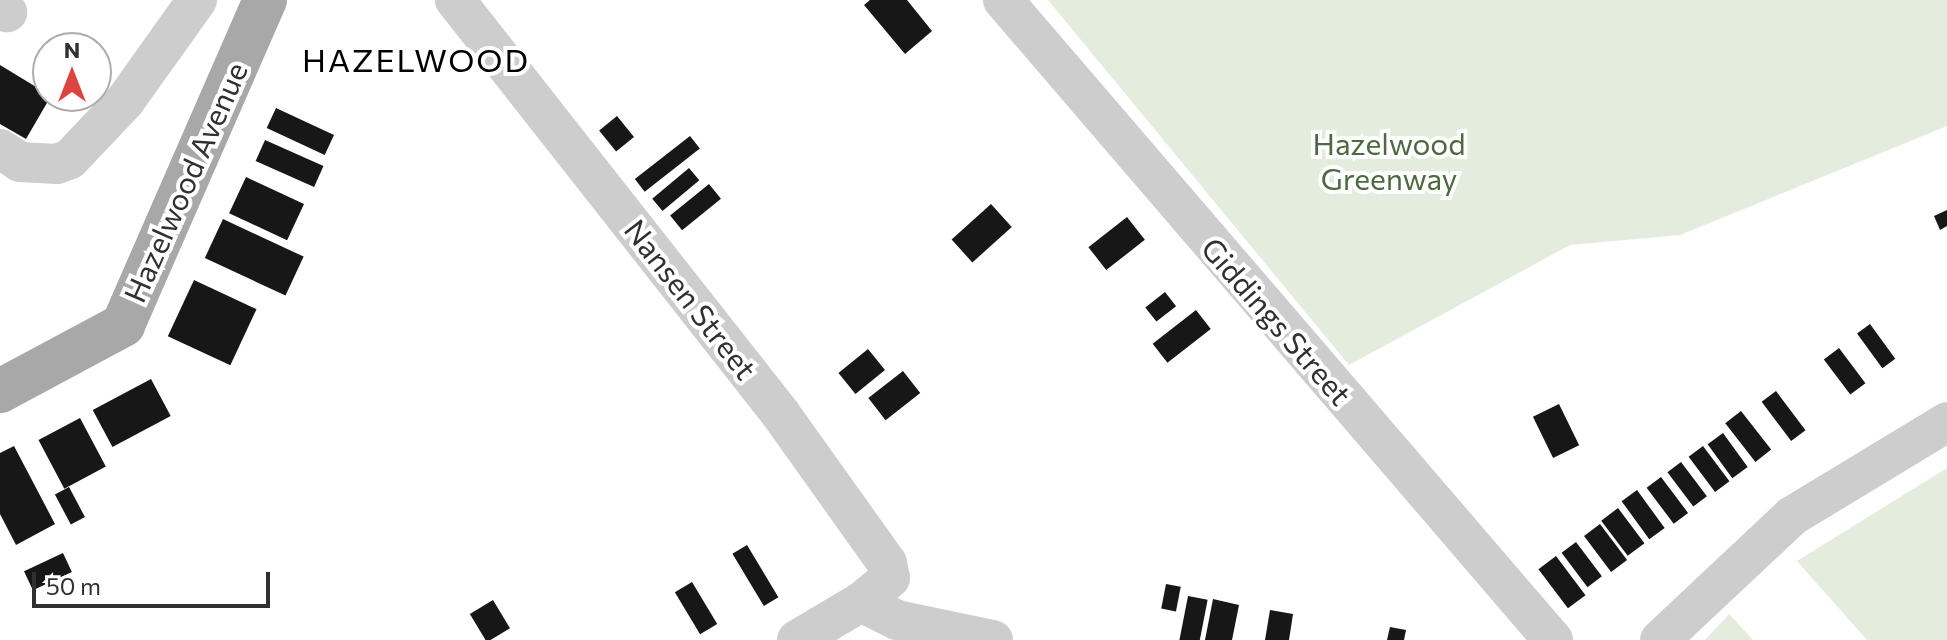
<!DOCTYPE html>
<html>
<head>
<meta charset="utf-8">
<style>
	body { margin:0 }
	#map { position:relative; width:1947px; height:640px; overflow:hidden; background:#fff; font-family:Commissioner,sans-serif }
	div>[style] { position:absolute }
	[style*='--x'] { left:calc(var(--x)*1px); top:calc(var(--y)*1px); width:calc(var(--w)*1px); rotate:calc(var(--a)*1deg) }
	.green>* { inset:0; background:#e4ecde }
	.building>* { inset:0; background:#171717; transform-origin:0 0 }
	.minor>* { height:40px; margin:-20px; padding:0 20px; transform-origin:20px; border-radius:20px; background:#cdcdcd }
	.major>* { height:44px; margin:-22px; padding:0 22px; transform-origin:22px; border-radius:22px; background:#a8a8a8 }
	span { translate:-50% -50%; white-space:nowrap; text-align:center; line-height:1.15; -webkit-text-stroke:8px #fff; paint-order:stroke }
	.park-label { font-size:30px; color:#4d693f }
	.street-label { font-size:30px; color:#303030 }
	.neighbourhood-label { font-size:32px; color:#000; letter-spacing:2px }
	.north { position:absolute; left:32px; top:32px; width:80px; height:80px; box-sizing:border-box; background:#fff; border:2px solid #acacac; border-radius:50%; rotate:0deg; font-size:22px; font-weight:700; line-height:32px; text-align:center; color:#303030 }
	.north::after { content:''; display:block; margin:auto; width:28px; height:36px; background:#db453d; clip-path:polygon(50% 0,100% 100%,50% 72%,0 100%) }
	.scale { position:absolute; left:32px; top:572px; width:238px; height:36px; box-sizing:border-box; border:4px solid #303030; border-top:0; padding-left:10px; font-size:24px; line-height:28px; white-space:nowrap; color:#303030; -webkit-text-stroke:6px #fff; paint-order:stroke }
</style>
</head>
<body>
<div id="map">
	<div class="green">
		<div style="clip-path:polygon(1048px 0,1947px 0,1947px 126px,1680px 235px,1570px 245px,1349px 365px)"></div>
		<div style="clip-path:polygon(1947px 468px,1947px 640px,1867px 640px,1797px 561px)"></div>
		<div style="clip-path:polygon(1729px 614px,1753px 640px,1705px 640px)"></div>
	</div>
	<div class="building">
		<div style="clip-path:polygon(870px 0,907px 0,932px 31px,905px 54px,864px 5px)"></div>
		<div style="clip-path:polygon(0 65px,51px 96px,26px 139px,0 124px)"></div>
		<div style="left:276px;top:108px;width:64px;height:22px;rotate:25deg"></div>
		<div style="left:617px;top:116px;width:27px;height:23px;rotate:51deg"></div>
		<div style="left:690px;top:136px;width:16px;height:70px;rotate:52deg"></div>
		<div style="left:265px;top:140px;width:64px;height:23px;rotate:24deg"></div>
		<div style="left:689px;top:168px;width:16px;height:48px;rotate:50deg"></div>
		<div style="left:246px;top:177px;width:64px;height:40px;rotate:25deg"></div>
		<div style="left:709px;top:184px;width:19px;height:50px;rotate:51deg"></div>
		<div style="left:991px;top:204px;width:31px;height:53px;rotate:48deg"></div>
		<div style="clip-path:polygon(1947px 210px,1947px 226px,1940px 230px,1934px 216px)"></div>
		<div style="left:1127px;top:217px;width:29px;height:49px;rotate:52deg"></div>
		<div style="left:223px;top:219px;width:89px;height:43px;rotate:25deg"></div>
		<div style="left:194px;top:280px;width:69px;height:62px;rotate:25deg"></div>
		<div style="left:1165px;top:292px;width:18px;height:25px;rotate:52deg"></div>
		<div style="left:1196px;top:310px;width:24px;height:55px;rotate:52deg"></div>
		<div style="left:1870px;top:324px;width:43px;height:16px;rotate:54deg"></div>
		<div style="left:1839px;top:348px;width:44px;height:19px;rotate:53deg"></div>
		<div style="left:868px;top:349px;width:27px;height:38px;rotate:51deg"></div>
		<div style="left:903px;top:371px;width:28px;height:44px;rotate:52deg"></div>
		<div style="left:151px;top:379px;width:42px;height:66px;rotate:62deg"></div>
		<div style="left:1776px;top:391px;width:49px;height:18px;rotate:53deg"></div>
		<div style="left:1559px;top:404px;width:46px;height:29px;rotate:64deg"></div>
		<div style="left:1741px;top:411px;width:49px;height:20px;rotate:52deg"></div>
		<div style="left:80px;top:418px;width:55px;height:47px;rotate:62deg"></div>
		<div style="left:1723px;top:433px;width:42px;height:19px;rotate:54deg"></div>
		<div style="clip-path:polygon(14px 446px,55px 524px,16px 545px,0 514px,0 453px)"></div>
		<div style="left:1703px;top:446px;width:44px;height:18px;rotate:53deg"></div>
		<div style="left:1681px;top:462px;width:43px;height:17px;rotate:53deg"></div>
		<div style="left:1661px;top:477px;width:45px;height:18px;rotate:53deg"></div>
		<div style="left:69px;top:487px;width:34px;height:16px;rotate:62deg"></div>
		<div style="left:1637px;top:490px;width:47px;height:19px;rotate:54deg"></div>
		<div style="left:1618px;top:508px;width:44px;height:21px;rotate:53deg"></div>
		<div style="left:1600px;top:524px;width:45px;height:20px;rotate:53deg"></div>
		<div style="left:1576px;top:542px;width:43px;height:18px;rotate:53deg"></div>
		<div style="left:747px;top:545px;width:61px;height:17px;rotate:59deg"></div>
		<div style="left:63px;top:553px;width:21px;height:43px;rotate:65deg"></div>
		<div style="left:1556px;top:556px;width:49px;height:22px;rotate:53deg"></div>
		<div style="left:692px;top:582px;width:49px;height:20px;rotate:59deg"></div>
		<div style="left:1166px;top:584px;width:15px;height:25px;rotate:11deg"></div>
		<div style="left:1188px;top:596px;width:20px;height:45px;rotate:11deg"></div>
		<div style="clip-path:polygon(1213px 599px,1239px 605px,1232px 640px,1205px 640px)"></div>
		<div style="left:493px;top:600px;width:33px;height:27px;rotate:59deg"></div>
		<div style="clip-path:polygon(1270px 610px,1293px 614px,1289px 640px,1265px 640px)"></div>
		<div style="clip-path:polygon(1390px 627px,1406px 630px,1404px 640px,1387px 640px)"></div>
	</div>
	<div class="minor">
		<div style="--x:455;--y:0;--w:526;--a:51.8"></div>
		<div style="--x:780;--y:413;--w:184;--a:54.5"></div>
		<div style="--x:887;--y:563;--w:15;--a:79"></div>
		<div style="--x:890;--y:578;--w:38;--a:140"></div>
		<div style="--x:1003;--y:0;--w:844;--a:49.33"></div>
		<div style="--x:0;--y:7;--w:9;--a:36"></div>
		<div style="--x:0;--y:149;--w:24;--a:33"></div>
		<div style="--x:20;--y:162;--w:37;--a:3"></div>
		<div style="--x:57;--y:164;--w:14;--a:-21"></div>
		<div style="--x:70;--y:159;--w:80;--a:-46.5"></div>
		<div style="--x:125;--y:101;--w:124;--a:-54.5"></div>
		<div style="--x:797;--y:640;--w:74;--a:-30.7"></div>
		<div style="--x:861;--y:602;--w:40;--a:26.6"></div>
		<div style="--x:897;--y:620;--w:98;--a:11.8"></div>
		<div style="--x:1660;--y:640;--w:181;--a:-43.2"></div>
		<div style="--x:1792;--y:516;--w:181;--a:-31.2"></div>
	</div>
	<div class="major">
		<div style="--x:0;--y:391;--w:140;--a:-28.2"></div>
		<div style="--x:123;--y:325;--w:355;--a:-66.4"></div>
	</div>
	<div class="park-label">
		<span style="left:1389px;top:160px">Hazelwood<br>Greenway</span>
	</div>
	<div class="street-label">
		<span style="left:185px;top:182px;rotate:-66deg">Hazelwood Avenue</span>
		<span style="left:691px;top:299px;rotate:52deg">Nansen Street</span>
		<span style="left:1277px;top:321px;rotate:49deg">Giddings Street</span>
	</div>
	<div class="neighbourhood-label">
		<span style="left:416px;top:59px">HAZELWOOD</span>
	</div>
	<div class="north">N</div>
	<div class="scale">50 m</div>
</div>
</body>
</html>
